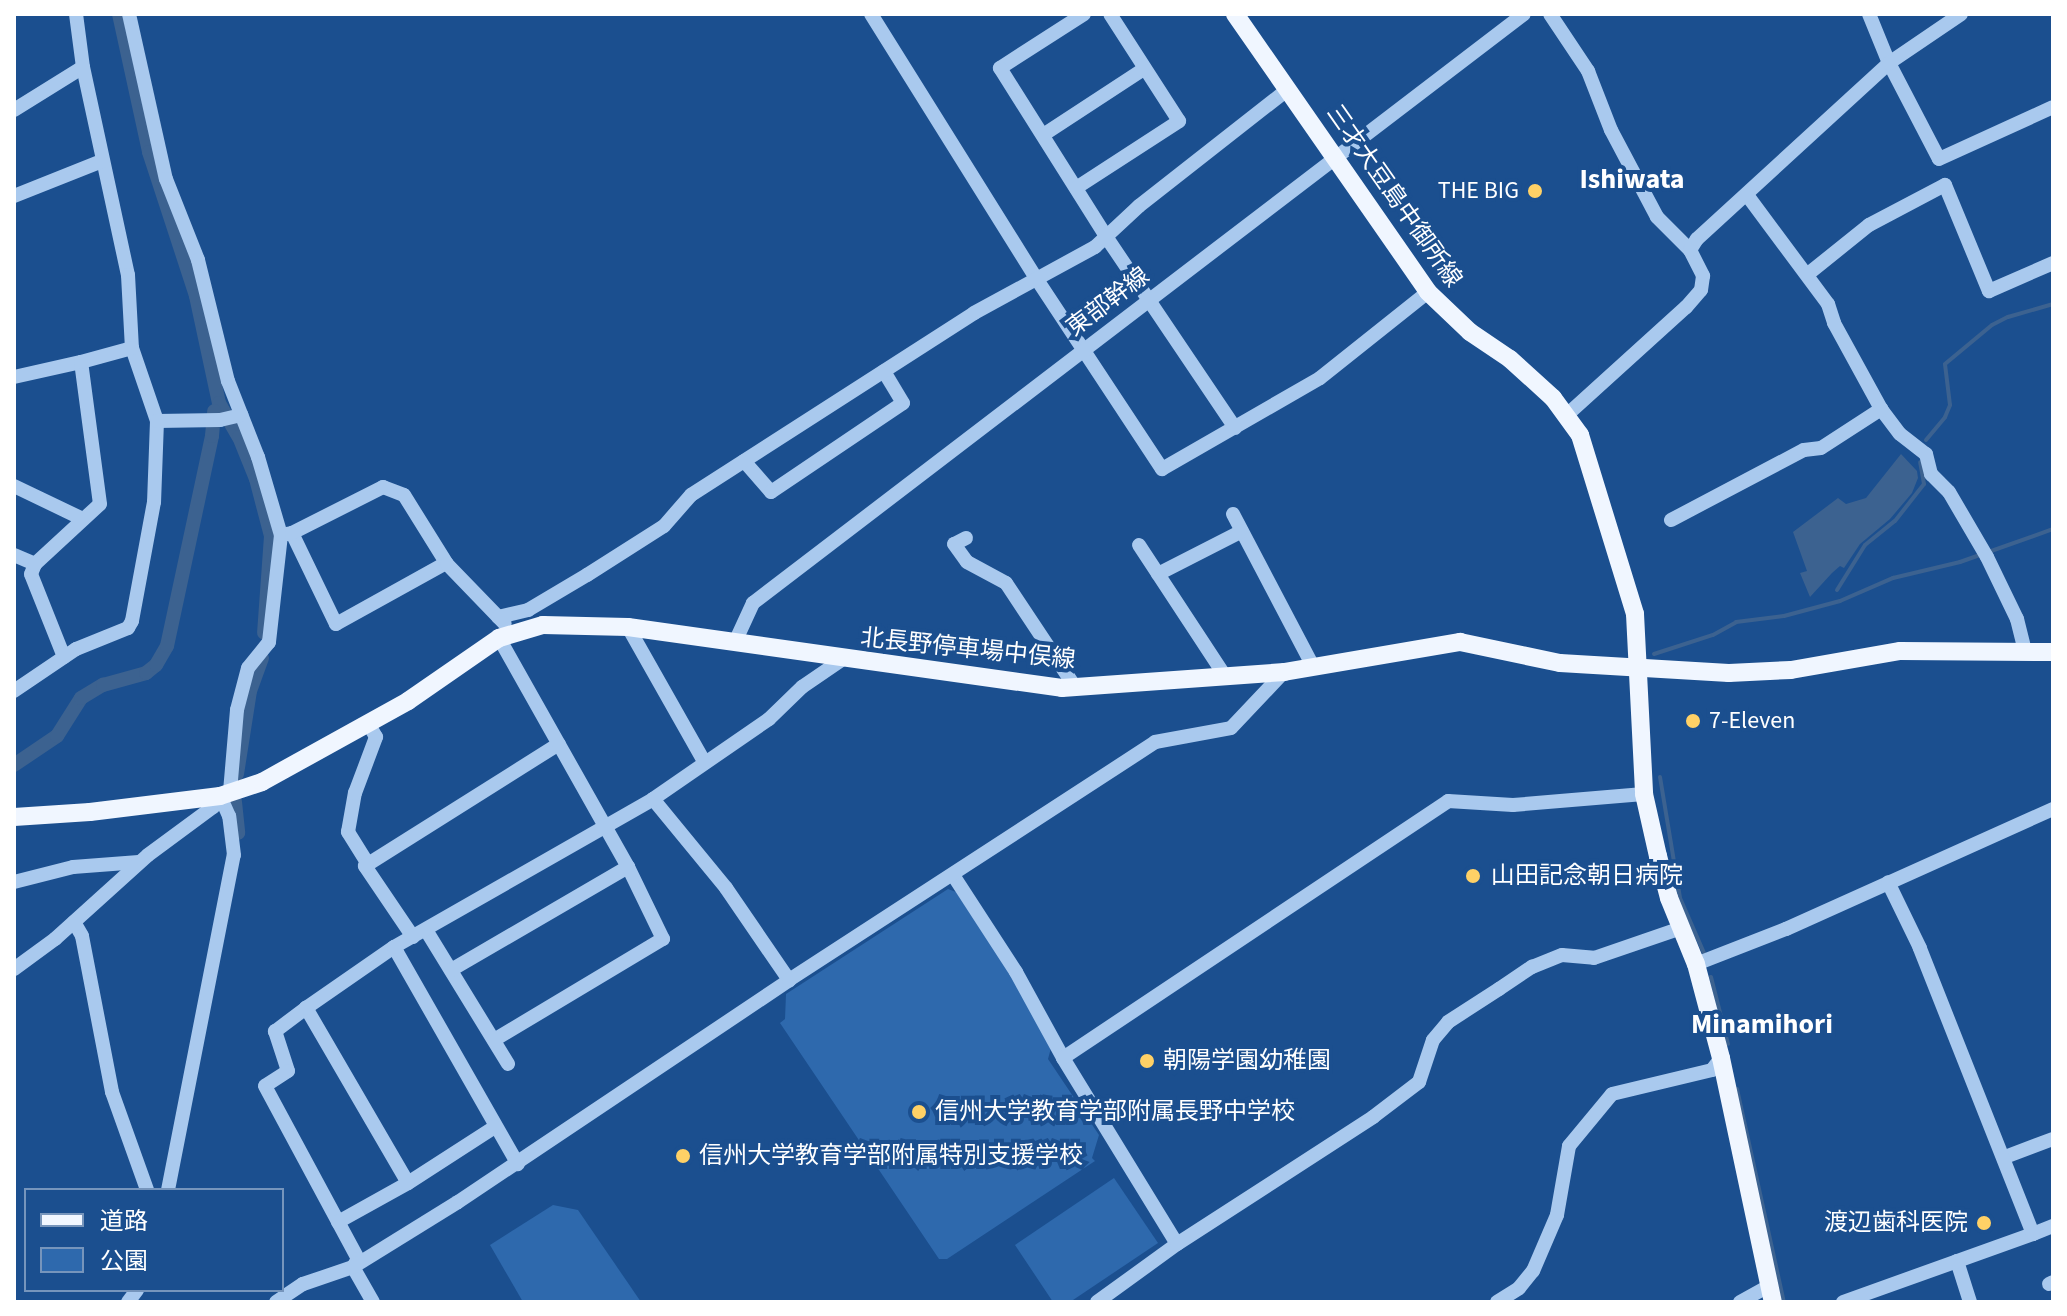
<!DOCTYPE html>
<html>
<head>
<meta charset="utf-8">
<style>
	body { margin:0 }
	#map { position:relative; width:2067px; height:1316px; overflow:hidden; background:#1b4f8f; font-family:"Source Sans 3","Noto Sans JP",sans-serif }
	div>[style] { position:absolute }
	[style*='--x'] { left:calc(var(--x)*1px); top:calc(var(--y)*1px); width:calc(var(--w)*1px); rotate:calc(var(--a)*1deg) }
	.green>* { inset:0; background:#2e69ad }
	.water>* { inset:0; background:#3c6290 }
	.stream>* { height:4px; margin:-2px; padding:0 2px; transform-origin:2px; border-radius:2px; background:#3c6290 }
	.canal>* { height:14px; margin:-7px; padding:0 7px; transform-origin:7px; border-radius:7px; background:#3c6290 }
	.minor>* { height:14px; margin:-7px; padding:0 7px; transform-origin:7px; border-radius:7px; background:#a9c9ee }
	.major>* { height:18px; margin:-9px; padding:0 9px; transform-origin:9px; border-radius:9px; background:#f0f6ff }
	.dots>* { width:22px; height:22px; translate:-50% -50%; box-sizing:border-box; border:4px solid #1b4f8f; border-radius:50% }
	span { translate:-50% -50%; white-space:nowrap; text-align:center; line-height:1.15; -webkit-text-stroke:8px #1b4f8f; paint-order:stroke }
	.poi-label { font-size:24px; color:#fff }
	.right { translate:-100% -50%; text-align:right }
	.left { translate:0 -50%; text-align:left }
	.street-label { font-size:24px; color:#fff }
	.quarter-label { font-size:28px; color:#fff; font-weight:700 }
	.frame { position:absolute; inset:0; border:16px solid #fff; pointer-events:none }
	.legend { position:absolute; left:24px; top:1188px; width:260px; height:104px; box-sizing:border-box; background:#1b4f8f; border:2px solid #7695bc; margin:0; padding:10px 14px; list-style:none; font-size:24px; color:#fff }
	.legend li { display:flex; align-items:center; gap:16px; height:40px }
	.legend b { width:40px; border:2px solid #7695bc }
</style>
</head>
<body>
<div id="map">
	<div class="green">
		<div style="clip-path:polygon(948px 889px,956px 892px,1012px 976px,1051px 1048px,1048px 1059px,1099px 1135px,1092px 1158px,1095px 1161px,947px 1259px,939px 1259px,780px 1023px,785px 1019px,786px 994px)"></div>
		<div style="clip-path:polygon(1114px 1178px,1158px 1243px,1070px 1302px,1053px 1302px,1015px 1245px)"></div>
		<div style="clip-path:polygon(553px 1205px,578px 1210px,641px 1302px,523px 1302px,490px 1245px)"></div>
	</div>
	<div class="water">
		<div style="clip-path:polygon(1901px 454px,1917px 471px,1918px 478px,1912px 493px,1890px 519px,1860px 544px,1844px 568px,1840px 566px,1832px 573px,1810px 597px,1800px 573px,1807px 571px,1793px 532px,1838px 498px,1846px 504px,1866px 498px)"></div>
	</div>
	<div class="stream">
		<div style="--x:1926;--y:440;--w:30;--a:-50"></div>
		<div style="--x:1945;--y:417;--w:13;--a:-67"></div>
		<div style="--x:1950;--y:405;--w:41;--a:-97"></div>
		<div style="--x:1945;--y:364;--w:61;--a:-39.7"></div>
		<div style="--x:1992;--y:325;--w:18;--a:-27"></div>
		<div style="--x:2008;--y:317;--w:47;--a:-16.1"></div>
		<div style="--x:1837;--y:590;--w:53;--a:-58.1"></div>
		<div style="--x:1865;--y:545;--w:38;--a:-39"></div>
		<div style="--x:1895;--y:521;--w:47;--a:-51.9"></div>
		<div style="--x:1924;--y:484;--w:22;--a:-100"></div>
		<div style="--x:1654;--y:654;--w:62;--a:-17.9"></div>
		<div style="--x:1713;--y:635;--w:26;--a:-29"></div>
		<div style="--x:1736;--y:622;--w:48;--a:-7.1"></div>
		<div style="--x:1784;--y:616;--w:58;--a:-15"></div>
		<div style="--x:1840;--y:601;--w:58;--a:-23.5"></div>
		<div style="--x:1893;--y:578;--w:69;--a:-13.4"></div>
		<div style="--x:1960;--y:562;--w:99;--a:-19.5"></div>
		<div style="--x:1660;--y:777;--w:123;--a:80.6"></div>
		<div style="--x:1680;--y:898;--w:60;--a:66.4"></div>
		<div style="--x:1711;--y:977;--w:69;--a:75.8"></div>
		<div style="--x:1737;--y:1089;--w:218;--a:77.6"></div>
	</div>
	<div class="canal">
		<div style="--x:119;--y:14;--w:141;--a:77.7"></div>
		<div style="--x:149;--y:152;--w:151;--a:71.9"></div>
		<div style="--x:196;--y:296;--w:109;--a:77.9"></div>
		<div style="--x:219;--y:403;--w:39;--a:60"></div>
		<div style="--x:239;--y:437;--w:45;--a:68"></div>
		<div style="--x:256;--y:479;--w:59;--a:75.3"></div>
		<div style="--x:271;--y:536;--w:97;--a:94.1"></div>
		<div style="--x:14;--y:765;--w:52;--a:-34"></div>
		<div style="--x:57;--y:736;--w:45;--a:-57.7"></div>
		<div style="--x:81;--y:698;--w:26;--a:-31"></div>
		<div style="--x:103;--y:685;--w:45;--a:-15.6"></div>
		<div style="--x:146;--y:673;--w:13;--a:-39"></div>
		<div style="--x:156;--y:665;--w:22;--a:-60"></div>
		<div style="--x:167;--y:646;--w:215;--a:-77.9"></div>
		<div style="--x:212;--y:436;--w:25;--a:-85"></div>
		<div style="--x:237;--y:774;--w:84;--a:-81.1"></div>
		<div style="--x:250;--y:691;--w:35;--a:-70"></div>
		<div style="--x:235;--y:802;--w:31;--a:84"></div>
	</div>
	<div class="minor">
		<div style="--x:76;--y:14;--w:53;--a:82.5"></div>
		<div style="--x:129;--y:14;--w:169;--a:77.4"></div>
		<div style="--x:166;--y:179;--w:87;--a:68.4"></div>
		<div style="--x:198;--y:260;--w:125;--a:76.1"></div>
		<div style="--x:228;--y:381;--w:82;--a:68.5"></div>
		<div style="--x:258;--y:457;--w:81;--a:73.6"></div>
		<div style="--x:281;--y:535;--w:108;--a:96.4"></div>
		<div style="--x:269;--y:642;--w:33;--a:129"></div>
		<div style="--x:248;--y:668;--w:43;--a:104.7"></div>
		<div style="--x:237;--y:710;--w:82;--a:94.9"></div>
		<div style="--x:871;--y:14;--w:311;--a:58"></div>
		<div style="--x:1036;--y:278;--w:229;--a:56.6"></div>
		<div style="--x:1162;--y:469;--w:182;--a:-29.9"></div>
		<div style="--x:1320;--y:378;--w:138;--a:-38.5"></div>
		<div style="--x:1084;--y:14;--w:100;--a:147.3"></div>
		<div style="--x:1000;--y:68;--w:201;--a:57.8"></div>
		<div style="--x:1107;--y:238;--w:229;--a:56"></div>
		<div style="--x:1550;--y:14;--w:69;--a:56.3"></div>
		<div style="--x:1588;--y:71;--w:63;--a:68.7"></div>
		<div style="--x:1611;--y:130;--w:98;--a:62.1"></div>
		<div style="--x:1657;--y:217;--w:47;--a:45"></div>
		<div style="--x:1690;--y:250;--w:29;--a:63"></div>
		<div style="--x:1703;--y:276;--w:14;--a:98"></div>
		<div style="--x:1701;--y:290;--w:23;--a:131"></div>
		<div style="--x:1686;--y:307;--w:159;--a:137.8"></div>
		<div style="--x:1869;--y:14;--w:53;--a:67.8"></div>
		<div style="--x:1889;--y:63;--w:108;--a:62.5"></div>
		<div style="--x:1939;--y:159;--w:125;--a:-24.5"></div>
		<div style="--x:14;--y:110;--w:81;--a:-31.9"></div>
		<div style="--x:83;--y:67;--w:213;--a:77.8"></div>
		<div style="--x:128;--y:275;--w:73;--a:86.9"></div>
		<div style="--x:132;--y:348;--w:77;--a:71.1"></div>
		<div style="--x:157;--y:421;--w:81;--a:92.1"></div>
		<div style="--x:154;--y:502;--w:121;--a:100.5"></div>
		<div style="--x:132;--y:621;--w:8;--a:120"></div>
		<div style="--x:128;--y:628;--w:56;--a:158"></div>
		<div style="--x:76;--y:649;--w:75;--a:145.9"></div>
		<div style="--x:1043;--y:135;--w:121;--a:-33.2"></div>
		<div style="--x:1076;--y:188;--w:123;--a:-33"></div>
		<div style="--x:1179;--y:121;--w:127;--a:-122.8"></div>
		<div style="--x:1747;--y:195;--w:136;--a:53.4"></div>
		<div style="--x:1828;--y:304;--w:20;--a:72"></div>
		<div style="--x:1834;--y:323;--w:98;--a:61.3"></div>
		<div style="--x:1881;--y:409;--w:31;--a:53"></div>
		<div style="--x:1900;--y:434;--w:33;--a:38"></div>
		<div style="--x:1926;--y:454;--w:21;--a:76"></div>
		<div style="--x:1931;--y:474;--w:25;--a:45"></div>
		<div style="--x:1949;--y:492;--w:75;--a:59.7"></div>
		<div style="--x:1987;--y:557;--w:69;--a:64.2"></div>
		<div style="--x:2017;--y:619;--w:33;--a:76"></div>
		<div style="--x:14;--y:196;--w:95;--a:-21.7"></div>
		<div style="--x:1690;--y:250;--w:13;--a:-58"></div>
		<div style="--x:1697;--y:239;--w:260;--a:-42.5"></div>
		<div style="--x:1889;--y:63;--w:87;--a:-34.2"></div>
		<div style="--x:1808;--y:274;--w:78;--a:-38.8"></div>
		<div style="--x:1869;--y:225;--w:86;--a:-27.8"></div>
		<div style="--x:1945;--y:185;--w:115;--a:67.5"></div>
		<div style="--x:1989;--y:291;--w:70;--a:-23.6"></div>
		<div style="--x:14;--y:377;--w:69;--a:-12.6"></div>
		<div style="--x:157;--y:421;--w:63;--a:-0.9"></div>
		<div style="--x:220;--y:420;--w:22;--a:-13"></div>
		<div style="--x:744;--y:461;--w:41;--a:48.9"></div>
		<div style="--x:771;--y:492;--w:159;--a:-34"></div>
		<div style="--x:903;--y:403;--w:37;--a:-121"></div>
		<div style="--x:14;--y:486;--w:76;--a:25.6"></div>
		<div style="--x:1233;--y:514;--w:174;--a:62.3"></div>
		<div style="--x:1671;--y:520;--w:150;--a:-27.8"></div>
		<div style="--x:1804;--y:450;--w:17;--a:-7"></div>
		<div style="--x:1821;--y:448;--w:72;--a:-33"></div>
		<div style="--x:292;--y:533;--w:101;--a:64.2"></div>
		<div style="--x:336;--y:624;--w:126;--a:-29"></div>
		<div style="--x:281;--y:535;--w:11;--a:-10"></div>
		<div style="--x:292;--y:533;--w:102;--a:-26.8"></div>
		<div style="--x:383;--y:487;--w:22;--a:21"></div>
		<div style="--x:404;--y:495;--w:81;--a:58.1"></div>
		<div style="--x:447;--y:564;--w:83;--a:46"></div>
		<div style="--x:966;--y:538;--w:13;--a:153"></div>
		<div style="--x:954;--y:544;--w:22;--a:54"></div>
		<div style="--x:967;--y:562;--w:44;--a:28.3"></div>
		<div style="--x:1006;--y:583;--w:125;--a:56.4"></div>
		<div style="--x:1139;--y:545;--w:157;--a:56.7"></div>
		<div style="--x:14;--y:555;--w:23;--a:23"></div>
		<div style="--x:1158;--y:574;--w:94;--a:-27.1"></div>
		<div style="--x:498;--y:617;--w:31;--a:-13"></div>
		<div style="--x:528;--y:610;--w:69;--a:-30.7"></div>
		<div style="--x:587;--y:575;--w:91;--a:-32.5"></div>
		<div style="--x:664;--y:526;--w:41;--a:-48.9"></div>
		<div style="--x:691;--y:495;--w:336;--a:-32.7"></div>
		<div style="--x:974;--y:313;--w:138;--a:-28.6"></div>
		<div style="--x:1095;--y:247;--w:60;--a:-43"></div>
		<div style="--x:1139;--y:206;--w:189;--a:-38.1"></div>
		<div style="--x:628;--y:627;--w:156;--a:60.5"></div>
		<div style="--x:736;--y:640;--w:41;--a:-65.3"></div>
		<div style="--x:753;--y:603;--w:970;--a:-37.38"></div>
		<div style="--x:64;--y:657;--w:89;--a:-111.7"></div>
		<div style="--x:31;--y:574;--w:11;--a:-68"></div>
		<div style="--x:35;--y:564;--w:88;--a:-42.7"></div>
		<div style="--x:100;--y:504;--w:143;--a:-97.6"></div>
		<div style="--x:81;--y:362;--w:53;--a:-15.4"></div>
		<div style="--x:653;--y:799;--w:115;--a:50.6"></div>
		<div style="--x:726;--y:888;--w:112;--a:55.6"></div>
		<div style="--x:368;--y:864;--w:38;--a:-122"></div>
		<div style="--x:348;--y:832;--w:40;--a:-80"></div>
		<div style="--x:355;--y:793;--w:60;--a:-69.4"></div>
		<div style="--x:376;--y:737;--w:16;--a:-120"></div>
		<div style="--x:953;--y:875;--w:116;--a:57"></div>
		<div style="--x:1016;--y:972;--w:98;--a:61.3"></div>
		<div style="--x:1063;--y:1058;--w:218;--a:58.5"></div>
		<div style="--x:14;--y:882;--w:61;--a:-14.3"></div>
		<div style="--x:73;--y:867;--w:66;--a:-4.3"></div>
		<div style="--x:74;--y:922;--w:16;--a:60"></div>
		<div style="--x:82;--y:936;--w:159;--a:79.1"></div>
		<div style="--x:112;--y:1092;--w:104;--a:70.3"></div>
		<div style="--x:426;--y:930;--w:157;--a:58.5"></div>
		<div style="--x:413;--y:937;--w:86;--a:-124.1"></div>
		<div style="--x:365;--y:866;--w:229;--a:-32.2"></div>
		<div style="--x:394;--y:947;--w:250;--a:60.3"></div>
		<div style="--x:1696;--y:964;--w:97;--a:-21.3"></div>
		<div style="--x:1786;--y:929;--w:293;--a:-24.2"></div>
		<div style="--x:14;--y:969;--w:51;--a:-36.2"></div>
		<div style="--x:55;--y:939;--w:125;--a:-42.1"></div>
		<div style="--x:148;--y:855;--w:81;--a:-36.4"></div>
		<div style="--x:213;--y:807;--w:13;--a:-58"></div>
		<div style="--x:451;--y:970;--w:205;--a:-30.2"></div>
		<div style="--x:306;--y:1008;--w:39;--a:143"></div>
		<div style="--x:275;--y:1031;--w:42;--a:72"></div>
		<div style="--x:288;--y:1071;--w:27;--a:147"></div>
		<div style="--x:265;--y:1086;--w:196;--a:61.7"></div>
		<div style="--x:358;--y:1259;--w:9;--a:122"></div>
		<div style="--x:353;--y:1267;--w:40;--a:60.3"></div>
		<div style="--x:494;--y:1040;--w:197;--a:-30.9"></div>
		<div style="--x:663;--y:939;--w:80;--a:-115.9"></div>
		<div style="--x:628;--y:867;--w:263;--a:-119.4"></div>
		<div style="--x:1063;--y:1058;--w:463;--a:-33.7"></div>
		<div style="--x:1448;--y:801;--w:65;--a:3.5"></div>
		<div style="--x:1513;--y:805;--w:131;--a:-4.8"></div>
		<div style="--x:2005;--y:1157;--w:51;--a:-20.6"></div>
		<div style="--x:408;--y:1183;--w:103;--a:-32.8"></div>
		<div style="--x:168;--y:1190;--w:341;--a:-78.9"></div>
		<div style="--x:234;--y:855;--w:39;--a:-97"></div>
		<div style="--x:229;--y:816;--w:22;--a:-114"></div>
		<div style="--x:338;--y:1222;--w:80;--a:-29.1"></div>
		<div style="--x:408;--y:1183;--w:203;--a:-120.2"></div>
		<div style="--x:306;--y:1008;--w:107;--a:-34.7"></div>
		<div style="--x:394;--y:947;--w:298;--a:-29.7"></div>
		<div style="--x:653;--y:799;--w:141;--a:-34.6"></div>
		<div style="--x:769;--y:719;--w:46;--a:-44.1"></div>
		<div style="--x:802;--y:687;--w:50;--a:-34.3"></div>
		<div style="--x:2033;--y:1234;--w:22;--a:-22"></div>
		<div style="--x:1957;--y:1261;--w:43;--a:72.4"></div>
		<div style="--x:2049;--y:1284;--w:4;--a:-27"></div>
		<div style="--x:128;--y:1302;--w:15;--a:-53"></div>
		<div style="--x:276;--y:1302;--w:32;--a:-34"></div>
		<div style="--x:303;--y:1284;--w:53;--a:-18.8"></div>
		<div style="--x:353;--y:1267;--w:123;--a:-31.8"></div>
		<div style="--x:458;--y:1202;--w:399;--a:-33.8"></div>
		<div style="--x:789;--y:980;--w:437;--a:-33"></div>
		<div style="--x:1155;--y:742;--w:77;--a:-10.4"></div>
		<div style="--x:1231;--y:728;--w:77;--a:-46.6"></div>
		<div style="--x:1097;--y:1302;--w:99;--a:-35.9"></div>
		<div style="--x:1177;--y:1244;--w:234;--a:-32.9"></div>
		<div style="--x:1373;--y:1117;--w:58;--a:-37.3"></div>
		<div style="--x:1419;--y:1082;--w:44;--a:-71.6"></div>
		<div style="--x:1433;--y:1040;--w:23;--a:-50"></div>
		<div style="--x:1448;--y:1022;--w:61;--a:-32.9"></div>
		<div style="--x:1499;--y:989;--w:40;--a:-34"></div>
		<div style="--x:1532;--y:967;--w:32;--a:-22"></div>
		<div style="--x:1562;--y:955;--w:32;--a:5"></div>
		<div style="--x:1594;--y:958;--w:92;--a:-19"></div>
		<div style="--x:1497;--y:1302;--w:26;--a:-32"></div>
		<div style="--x:1519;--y:1288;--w:22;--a:-51"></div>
		<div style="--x:1533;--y:1271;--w:61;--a:-66.8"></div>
		<div style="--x:1557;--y:1215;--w:70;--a:-80.1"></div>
		<div style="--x:1569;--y:1146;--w:67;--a:-50.4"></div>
		<div style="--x:1612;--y:1094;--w:103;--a:-13.5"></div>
		<div style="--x:1712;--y:1070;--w:15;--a:-53"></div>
		<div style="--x:1740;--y:1302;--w:33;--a:-29"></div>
		<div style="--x:1843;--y:1302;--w:202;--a:-19.7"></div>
		<div style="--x:2033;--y:1234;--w:308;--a:-111.6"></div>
		<div style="--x:1920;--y:948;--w:73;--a:-115.9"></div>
	</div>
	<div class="major">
		<div style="--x:1235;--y:14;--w:338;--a:55.2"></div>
		<div style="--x:1428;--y:292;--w:58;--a:43.6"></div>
		<div style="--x:1470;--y:332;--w:48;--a:34"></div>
		<div style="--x:1510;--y:359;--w:58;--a:42.2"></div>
		<div style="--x:1553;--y:398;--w:46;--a:53.9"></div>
		<div style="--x:1580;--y:435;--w:187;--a:72.9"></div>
		<div style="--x:1635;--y:614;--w:180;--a:87.1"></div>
		<div style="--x:1644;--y:794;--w:64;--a:77.3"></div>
		<div style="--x:1658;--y:856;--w:43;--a:75.3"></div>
		<div style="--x:1669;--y:898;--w:71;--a:67.8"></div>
		<div style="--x:1696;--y:964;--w:97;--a:75.1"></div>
		<div style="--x:1721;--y:1058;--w:249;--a:78"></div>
		<div style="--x:14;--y:817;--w:76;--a:-3.8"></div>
		<div style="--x:90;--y:812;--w:131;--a:-7"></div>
		<div style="--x:220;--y:796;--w:44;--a:-18.4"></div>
		<div style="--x:262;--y:782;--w:167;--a:-29"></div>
		<div style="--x:408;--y:701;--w:111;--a:-34.7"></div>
		<div style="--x:499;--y:638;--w:46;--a:-16.5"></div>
		<div style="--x:543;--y:625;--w:85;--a:1.3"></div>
		<div style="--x:628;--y:627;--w:438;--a:8"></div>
		<div style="--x:1062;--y:688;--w:223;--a:-4.1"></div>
		<div style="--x:1284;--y:672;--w:179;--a:-9.7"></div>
		<div style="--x:1460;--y:642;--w:102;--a:11.9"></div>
		<div style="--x:1560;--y:663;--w:169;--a:3.4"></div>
		<div style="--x:1729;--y:673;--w:62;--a:-2.8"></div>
		<div style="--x:1791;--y:670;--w:111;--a:-9.9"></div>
		<div style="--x:1900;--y:651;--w:153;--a:0.4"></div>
	</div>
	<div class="dots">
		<div style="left:1535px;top:191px;background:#ffd166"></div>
		<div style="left:1693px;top:721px;background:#ffd166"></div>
		<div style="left:1473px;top:876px;background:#ffd166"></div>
		<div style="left:1147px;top:1061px;background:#ffd166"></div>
		<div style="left:919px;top:1112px;background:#ffd166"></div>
		<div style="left:683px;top:1156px;background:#ffd166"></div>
		<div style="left:1984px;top:1223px;background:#ffd166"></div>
	</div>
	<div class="poi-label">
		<span class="right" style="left:1519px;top:191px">THE BIG</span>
		<span class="left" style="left:1709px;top:721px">7-Eleven</span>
		<span class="left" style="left:1491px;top:876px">山田記念朝日病院</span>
		<span class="left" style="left:1163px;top:1061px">朝陽学園幼稚園</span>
		<span class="left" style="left:935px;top:1112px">信州大学教育学部附属長野中学校</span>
		<span class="left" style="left:699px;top:1156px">信州大学教育学部附属特別支援学校</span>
		<span class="right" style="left:1968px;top:1223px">渡辺歯科医院</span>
	</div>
	<div class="street-label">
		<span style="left:1394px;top:196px;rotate:55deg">三才大豆島中御所線</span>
		<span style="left:1108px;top:302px;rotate:-37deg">東部幹線</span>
		<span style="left:968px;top:649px;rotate:6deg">北長野停車場中俣線</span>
	</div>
	<div class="quarter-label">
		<span style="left:1632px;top:179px">Ishiwata</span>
		<span style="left:1762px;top:1024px">Minamihori</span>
	</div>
	<div class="frame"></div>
	<ul class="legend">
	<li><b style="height:10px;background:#f0f6ff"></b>道路</li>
	<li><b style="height:22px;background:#2e69ad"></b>公園</li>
	</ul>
</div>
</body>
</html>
